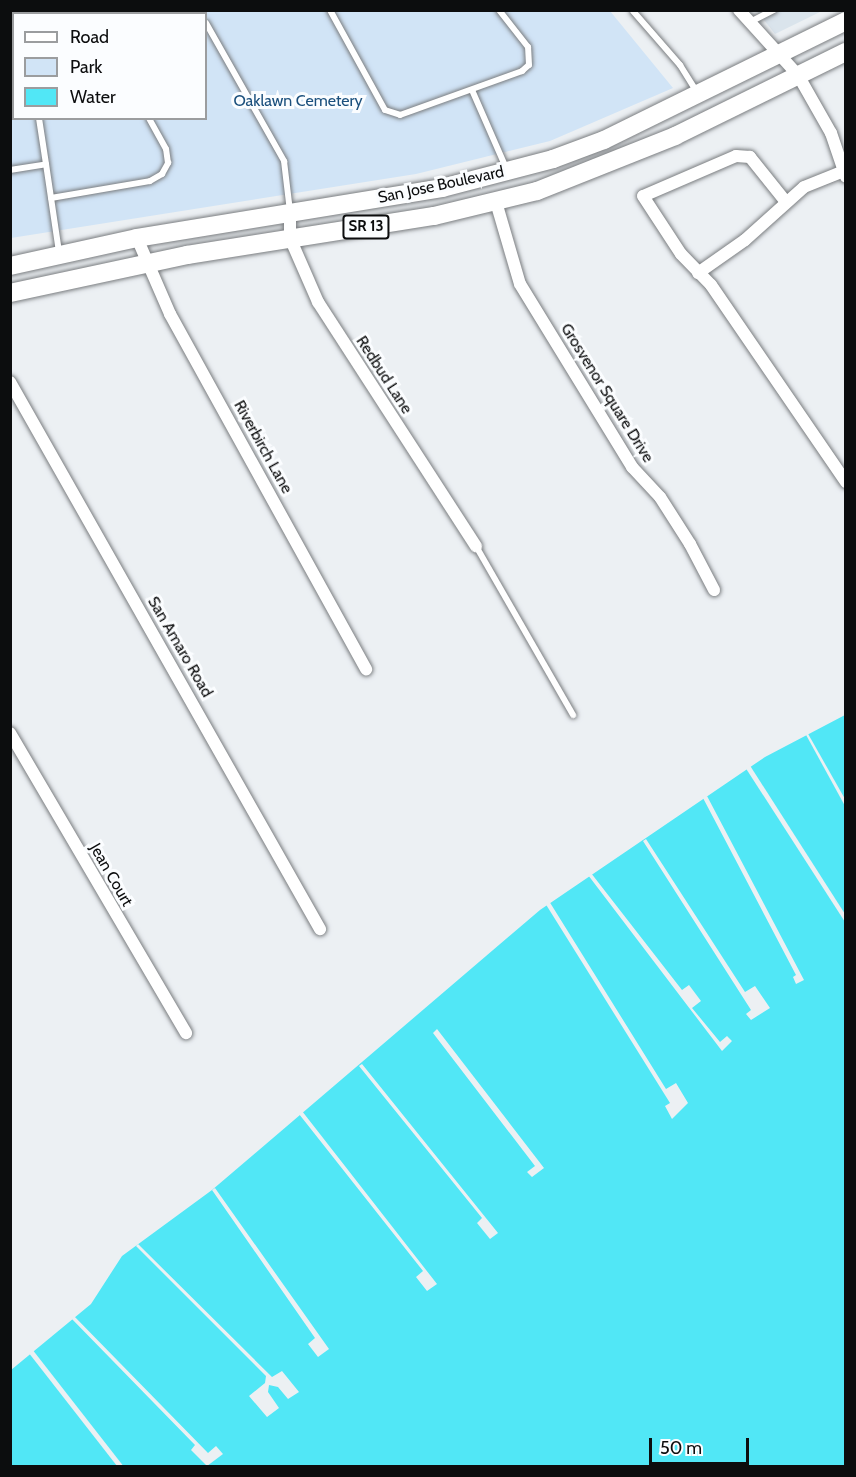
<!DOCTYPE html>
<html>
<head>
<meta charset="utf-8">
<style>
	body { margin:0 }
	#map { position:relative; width:856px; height:1477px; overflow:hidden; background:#ecf0f3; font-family:Cabin,sans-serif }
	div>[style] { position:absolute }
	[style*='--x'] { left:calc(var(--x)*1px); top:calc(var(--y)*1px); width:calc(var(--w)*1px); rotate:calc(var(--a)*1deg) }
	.built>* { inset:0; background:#dae4ec }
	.green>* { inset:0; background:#d1e4f6 }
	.water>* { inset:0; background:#51e7f6 }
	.pier>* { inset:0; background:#ecf0f3; transform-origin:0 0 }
	.roads { filter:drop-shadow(0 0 2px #7a7d80) drop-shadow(0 0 2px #7a7d80) }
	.service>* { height:6px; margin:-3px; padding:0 3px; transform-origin:3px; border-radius:3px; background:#fff }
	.minor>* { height:12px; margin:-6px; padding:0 6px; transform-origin:6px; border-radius:6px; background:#fff }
	.primary>* { height:18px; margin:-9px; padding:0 9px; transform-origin:9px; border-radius:9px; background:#fff }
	span { translate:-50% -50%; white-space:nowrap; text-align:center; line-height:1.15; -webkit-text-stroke:6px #fbfdff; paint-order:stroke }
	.shield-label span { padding:2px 4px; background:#fbfdff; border:2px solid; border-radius:4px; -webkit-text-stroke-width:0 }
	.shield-label { font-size:15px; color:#0c0d0e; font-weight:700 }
	.park-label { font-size:16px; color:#1b507d }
	.street-label { font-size:16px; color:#0c0d0e }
	.frame { position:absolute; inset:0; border:12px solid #0c0d0e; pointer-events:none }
	.legend { position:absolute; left:12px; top:12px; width:195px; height:108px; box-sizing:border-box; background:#fbfdff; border:2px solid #9b9d9f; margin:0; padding:8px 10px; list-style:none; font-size:18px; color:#0c0d0e }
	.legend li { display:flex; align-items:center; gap:12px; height:30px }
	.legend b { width:30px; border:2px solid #9b9d9f }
	.scale { position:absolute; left:649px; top:1438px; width:100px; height:27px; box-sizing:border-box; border:3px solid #0c0d0e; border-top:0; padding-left:8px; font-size:18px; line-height:21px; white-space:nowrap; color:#0c0d0e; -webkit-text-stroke:4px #fbfdff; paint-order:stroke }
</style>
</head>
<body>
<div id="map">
	<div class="built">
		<div style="clip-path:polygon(757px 11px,822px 11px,775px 34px)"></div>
	</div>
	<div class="green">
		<div style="clip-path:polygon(evenodd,11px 11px,610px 11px,673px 88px,550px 141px,416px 174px,11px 238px,11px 11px,14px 14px,206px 14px,206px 118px,14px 118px,14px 14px)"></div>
	</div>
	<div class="water">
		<div style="clip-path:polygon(845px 715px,845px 1466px,11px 1466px,11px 1370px,91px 1304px,122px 1256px,212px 1190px,540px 910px,765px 757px)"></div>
	</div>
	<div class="pier">
		<div style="clip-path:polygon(807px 732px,845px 799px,845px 806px,805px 733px)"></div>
		<div style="clip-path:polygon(749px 764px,845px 914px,845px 922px,745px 767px)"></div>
		<div style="clip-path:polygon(707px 796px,804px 980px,796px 984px,793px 977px,796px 975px,703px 798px)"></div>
		<div style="clip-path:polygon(646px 839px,745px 992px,755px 986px,770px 1008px,751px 1020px,746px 1014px,751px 1010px,643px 841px)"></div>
		<div style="clip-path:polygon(591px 873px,682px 990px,689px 985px,701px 1001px,692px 1008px,720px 1042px,727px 1036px,732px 1041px,722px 1051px,588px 875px)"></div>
		<div style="clip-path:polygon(549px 901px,666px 1089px,676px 1083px,688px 1103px,672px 1119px,665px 1106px,670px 1103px,545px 903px)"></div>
		<div style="clip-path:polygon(437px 1029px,544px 1168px,532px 1177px,527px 1172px,535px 1166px,433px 1033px)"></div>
		<div style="clip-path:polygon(362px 1064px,498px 1233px,490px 1239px,477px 1223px,482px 1218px,359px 1066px)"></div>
		<div style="clip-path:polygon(302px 1111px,437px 1284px,427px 1291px,416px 1277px,423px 1271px,299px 1114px)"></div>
		<div style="clip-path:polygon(215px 1188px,329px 1349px,318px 1357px,308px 1344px,315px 1338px,212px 1190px)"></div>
		<div style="clip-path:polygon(138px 1244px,272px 1377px,282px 1371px,299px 1392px,288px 1399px,278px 1387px,269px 1385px,268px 1392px,279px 1408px,267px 1417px,249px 1396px,265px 1383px,266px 1376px,136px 1246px)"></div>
		<div style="clip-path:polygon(73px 1315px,208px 1453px,216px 1446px,223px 1454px,207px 1466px,191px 1450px,195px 1445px,70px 1317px)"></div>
		<div style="left:32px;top:1349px;width:148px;height:5px;rotate:52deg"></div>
	</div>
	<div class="roads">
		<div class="service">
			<div style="--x:90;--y:10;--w:4;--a:76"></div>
			<div style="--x:198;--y:10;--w:4;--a:63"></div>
			<div style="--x:330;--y:10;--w:114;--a:61.2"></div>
			<div style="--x:385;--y:110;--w:16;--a:18"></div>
			<div style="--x:400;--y:115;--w:130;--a:-19.8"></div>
			<div style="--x:522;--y:71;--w:9;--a:-41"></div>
			<div style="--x:529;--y:65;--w:18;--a:-93"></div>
			<div style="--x:528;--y:47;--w:47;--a:-128.1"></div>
			<div style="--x:633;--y:11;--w:72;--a:49"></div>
			<div style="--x:680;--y:65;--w:32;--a:58"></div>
			<div style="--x:56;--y:14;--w:4;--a:-90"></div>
			<div style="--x:750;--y:22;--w:27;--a:-27"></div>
			<div style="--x:206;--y:23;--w:159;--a:60.5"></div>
			<div style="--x:284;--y:161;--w:50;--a:83.2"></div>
			<div style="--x:10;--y:50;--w:4;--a:0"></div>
			<div style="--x:10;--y:67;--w:6;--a:45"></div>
			<div style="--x:472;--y:90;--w:85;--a:66.4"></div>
			<div style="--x:46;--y:164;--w:89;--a:81.6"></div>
			<div style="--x:10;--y:170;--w:36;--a:-9"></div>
			<div style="--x:46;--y:164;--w:47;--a:-98.7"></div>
			<div style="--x:51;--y:198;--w:100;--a:-9.7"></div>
			<div style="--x:150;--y:181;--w:14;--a:-30"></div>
			<div style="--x:162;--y:174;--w:13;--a:-61"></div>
			<div style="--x:168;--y:163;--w:14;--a:-98"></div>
			<div style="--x:166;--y:149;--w:35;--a:-119"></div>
			<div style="--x:476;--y:546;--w:195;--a:60.1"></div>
		</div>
		<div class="minor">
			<div style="--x:739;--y:10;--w:88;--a:47.8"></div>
			<div style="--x:798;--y:75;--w:67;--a:60.4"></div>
			<div style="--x:831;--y:133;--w:46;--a:71.2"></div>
			<div style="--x:496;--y:202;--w:85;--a:73.7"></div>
			<div style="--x:520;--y:284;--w:215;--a:58.5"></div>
			<div style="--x:632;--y:467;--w:41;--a:47"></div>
			<div style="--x:660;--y:497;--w:56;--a:57.4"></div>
			<div style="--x:690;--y:544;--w:52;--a:62.4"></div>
			<div style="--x:786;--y:202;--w:58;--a:-128.7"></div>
			<div style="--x:750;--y:157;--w:14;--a:-176"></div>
			<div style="--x:736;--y:156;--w:101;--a:156.7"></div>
			<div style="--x:643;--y:196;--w:69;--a:56.8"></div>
			<div style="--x:681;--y:254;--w:43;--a:45.9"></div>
			<div style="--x:711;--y:285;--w:239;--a:55.6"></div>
			<div style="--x:290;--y:213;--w:25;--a:90"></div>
			<div style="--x:290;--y:238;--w:70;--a:66.4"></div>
			<div style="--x:318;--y:302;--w:291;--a:57.1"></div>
			<div style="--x:137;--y:238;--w:83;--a:66.5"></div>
			<div style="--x:170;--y:314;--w:406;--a:61.1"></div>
			<div style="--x:698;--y:273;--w:57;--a:-35.1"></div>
			<div style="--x:745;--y:240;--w:79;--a:-41.9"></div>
			<div style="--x:804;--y:187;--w:43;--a:-21.8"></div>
			<div style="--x:10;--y:382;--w:629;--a:60.46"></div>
			<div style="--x:10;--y:733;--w:348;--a:59.6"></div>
		</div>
		<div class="primary">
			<div style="--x:10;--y:266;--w:130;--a:-12.4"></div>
			<div style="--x:137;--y:238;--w:309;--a:-9.3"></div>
			<div style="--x:442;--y:188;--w:115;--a:-14.6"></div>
			<div style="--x:553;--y:159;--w:54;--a:-20.4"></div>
			<div style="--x:604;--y:140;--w:270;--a:-26.2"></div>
			<div style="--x:10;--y:293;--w:181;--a:-12.1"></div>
			<div style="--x:187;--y:255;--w:250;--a:-9"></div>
			<div style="--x:434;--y:216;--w:106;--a:-13.6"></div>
			<div style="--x:537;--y:191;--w:149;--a:-21.7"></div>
			<div style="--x:675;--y:136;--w:191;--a:-26.2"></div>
		</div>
	</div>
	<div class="shield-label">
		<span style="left:366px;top:227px">SR 13</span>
	</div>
	<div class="park-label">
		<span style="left:298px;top:101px">Oaklawn Cemetery</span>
	</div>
	<div class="street-label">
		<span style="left:441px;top:185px;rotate:-12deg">San Jose Boulevard</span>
		<span style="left:384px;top:375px;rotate:57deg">Redbud Lane</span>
		<span style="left:607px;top:393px;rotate:58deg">Grosvenor Square Drive</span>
		<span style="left:263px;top:447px;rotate:61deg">Riverbirch Lane</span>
		<span style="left:180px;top:647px;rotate:60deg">San Amaro Road</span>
		<span style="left:111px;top:875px;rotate:60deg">Jean Court</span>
	</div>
	<div class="frame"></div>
	<ul class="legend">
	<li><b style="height:8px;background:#fff"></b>Road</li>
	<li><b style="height:16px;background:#d1e4f6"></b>Park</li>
	<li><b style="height:16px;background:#51e7f6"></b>Water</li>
	</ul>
	<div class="scale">50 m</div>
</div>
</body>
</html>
